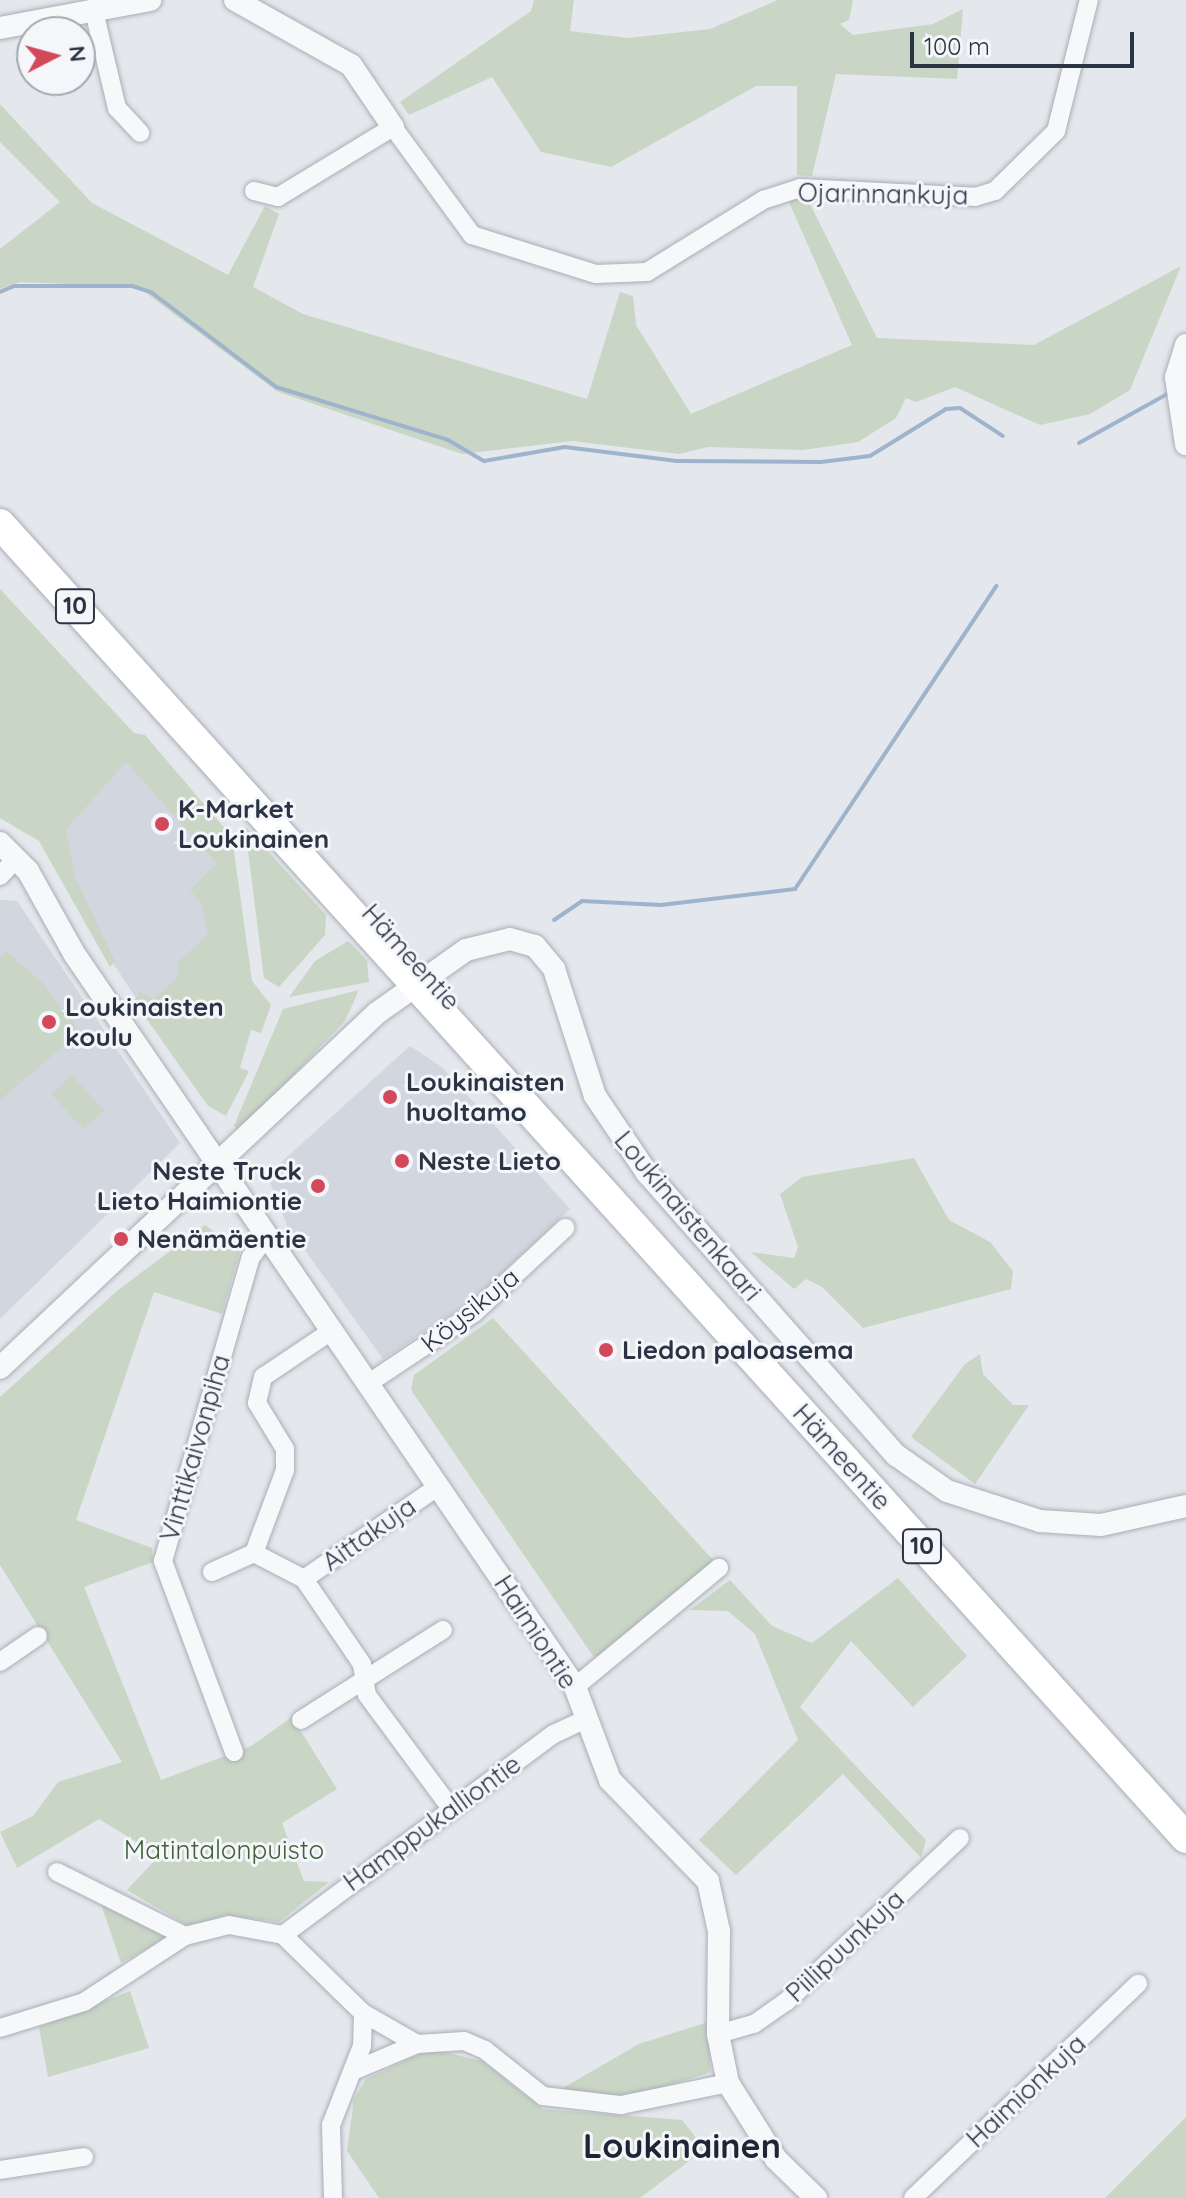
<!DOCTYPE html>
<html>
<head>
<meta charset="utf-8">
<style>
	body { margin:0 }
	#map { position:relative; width:1186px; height:2198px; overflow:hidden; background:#e4e7ec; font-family:Quicksand,sans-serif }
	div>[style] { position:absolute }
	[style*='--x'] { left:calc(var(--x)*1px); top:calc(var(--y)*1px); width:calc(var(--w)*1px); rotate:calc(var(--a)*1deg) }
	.built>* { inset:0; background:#d2d6de }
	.green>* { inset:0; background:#c9d6c5; transform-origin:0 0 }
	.stream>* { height:4px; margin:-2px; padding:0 2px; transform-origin:2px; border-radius:2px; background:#9fb4cc }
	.roads { filter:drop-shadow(0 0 2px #a9aeb7) drop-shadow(0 0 2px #a9aeb7) }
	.minor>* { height:18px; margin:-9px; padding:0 9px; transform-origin:9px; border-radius:9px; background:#f7f8fa }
	.tertiary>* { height:22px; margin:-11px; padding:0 11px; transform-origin:11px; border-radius:11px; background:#f7f8fa }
	.trunk>* { height:30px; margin:-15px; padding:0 15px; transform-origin:15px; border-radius:15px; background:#fff }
	.dots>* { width:22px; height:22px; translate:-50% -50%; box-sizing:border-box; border:4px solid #f4f6f9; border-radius:50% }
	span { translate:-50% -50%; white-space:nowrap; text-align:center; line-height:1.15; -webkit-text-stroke:6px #f4f6f9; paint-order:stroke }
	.shield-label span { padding:2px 6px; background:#f4f6f9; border:2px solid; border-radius:6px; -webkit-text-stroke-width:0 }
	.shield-label { font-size:24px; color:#2b3445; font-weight:700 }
	.street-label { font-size:26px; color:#2b3445 }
	.poi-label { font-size:26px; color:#2b3445; font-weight:700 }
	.left { translate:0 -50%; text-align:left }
	.right { translate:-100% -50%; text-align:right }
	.park-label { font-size:26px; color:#3f6138 }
	.district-label { font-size:34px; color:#1d2536; font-weight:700 }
	.north { position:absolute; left:16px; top:16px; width:80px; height:80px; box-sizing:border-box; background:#f4f6f9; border:2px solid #a4a8b1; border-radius:50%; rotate:84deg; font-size:22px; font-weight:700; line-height:32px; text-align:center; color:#2b3445 }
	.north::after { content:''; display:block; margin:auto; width:28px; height:36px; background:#d1495b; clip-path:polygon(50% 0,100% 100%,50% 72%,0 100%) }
	.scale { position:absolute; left:910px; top:32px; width:224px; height:36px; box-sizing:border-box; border:4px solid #2b3445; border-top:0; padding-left:10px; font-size:24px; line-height:28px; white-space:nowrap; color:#2b3445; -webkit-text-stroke:6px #f4f6f9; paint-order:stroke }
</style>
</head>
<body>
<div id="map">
	<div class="built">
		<div style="clip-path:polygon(142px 743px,222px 831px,226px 889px,166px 1043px,79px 912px,50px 848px)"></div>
		<div style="clip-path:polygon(0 900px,17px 901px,180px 1143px,0 1319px)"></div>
		<div style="clip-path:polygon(410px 1046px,442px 1067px,570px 1209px,470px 1302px,383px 1359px,287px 1225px,267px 1175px)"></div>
	</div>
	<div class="green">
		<div style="clip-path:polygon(534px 0,574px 0,570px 31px,628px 38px,710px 29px,778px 0,853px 0,849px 20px,840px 24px,853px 35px,933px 24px,963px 9px,957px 79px,836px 74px,812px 176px,797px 175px,797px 86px,756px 86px,611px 167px,541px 152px,492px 77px,409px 115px,400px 102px,531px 11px)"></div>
		<div style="clip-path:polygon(0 104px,92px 203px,228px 275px,265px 206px,279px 214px,253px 287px,303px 314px,587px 399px,620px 292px,633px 296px,636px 325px,691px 414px,852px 345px,788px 200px,807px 198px,877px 338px,1034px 345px,1181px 266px,1130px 390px,1090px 414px,1040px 425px,955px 387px,916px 402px,906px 398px,896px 418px,858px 442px,803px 450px,708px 447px,679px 454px,572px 441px,462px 454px,278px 392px,138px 287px,20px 282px,0 289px,0 249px,60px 202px,0 142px)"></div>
		<div style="clip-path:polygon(0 589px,134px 733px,145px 735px,232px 837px,252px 981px,271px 1005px,261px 1033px,251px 1030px,240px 1068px,249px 1071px,226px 1116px,208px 1106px,134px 1001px,140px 991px,153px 999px,177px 979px,179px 961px,208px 935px,201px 903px,190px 890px,217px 864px,126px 762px,66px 830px,75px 877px,115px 961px,110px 967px,39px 841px,0 818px)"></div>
		<div style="clip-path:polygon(245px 826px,326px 915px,325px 935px,279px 987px,264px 978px)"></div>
		<div style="clip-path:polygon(348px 941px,367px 960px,369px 982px,289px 997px,315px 961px)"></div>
		<div style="clip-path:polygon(6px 952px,40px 980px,80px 1032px,0 1100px,0 958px)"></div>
		<div style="clip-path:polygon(359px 990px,345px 1021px,240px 1131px,234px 1126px,283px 1009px)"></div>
		<div style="left:72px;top:1075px;width:48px;height:28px;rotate:48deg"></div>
		<div style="clip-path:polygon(914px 1158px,949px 1220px,990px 1242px,1013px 1271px,1011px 1289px,863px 1328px,822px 1287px,806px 1279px,794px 1289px,751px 1252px,794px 1258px,798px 1247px,780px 1194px,802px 1177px)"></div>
		<div style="clip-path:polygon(205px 1225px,240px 1251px,222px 1314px,154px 1292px,76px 1520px,152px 1548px,153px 1562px,84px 1587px,161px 1780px,251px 1746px,292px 1717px,337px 1789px,282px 1823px,304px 1881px,329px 1882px,279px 1922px,225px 1915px,190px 1927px,127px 1890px,159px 1856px,99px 1819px,17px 1868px,0 1832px,33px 1816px,58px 1782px,122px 1762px,0 1565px,0 1397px,118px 1290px)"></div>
		<div style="clip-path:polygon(493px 1318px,713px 1560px,607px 1656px,593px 1656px,411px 1390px,414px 1375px)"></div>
		<div style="clip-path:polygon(980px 1354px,983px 1374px,1013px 1405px,1029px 1405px,975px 1484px,911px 1437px,965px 1364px)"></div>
		<div style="clip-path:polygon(898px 1578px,967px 1656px,913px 1707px,851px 1641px,800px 1707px,926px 1840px,921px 1858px,843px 1774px,736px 1875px,699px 1840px,798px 1740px,755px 1634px,728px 1611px,690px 1610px,730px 1580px,772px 1626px,812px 1643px)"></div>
		<div style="clip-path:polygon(101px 1904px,168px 1936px,121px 1963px)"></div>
		<div style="clip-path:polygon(130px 1991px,149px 2048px,48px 2077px,39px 2027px)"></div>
		<div style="clip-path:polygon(708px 2022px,711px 2072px,633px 2097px,556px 2092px,639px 2044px)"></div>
		<div style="clip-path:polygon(431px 2049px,482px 2061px,543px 2109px,682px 2120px,705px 2149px,640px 2198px,379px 2198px,347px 2151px,354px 2099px,366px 2079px)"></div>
		<div style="clip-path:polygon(1186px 2117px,1186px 2198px,1105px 2198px)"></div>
	</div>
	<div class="stream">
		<div style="--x:0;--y:292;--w:15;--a:-23"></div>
		<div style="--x:14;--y:286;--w:118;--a:0"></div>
		<div style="--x:132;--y:286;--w:20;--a:18"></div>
		<div style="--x:151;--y:292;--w:157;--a:37.2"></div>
		<div style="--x:276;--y:387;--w:180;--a:17.1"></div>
		<div style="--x:448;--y:440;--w:42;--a:30.3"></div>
		<div style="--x:484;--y:461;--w:82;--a:-9.8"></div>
		<div style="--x:565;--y:447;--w:113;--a:7.1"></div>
		<div style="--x:677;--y:461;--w:144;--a:0.4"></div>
		<div style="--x:821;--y:462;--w:49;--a:-7"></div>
		<div style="--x:870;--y:456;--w:89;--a:-31.7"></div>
		<div style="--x:946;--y:409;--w:14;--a:-4"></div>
		<div style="--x:960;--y:408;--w:51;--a:33.1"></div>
		<div style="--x:1079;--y:443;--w:105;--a:-29"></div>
		<div style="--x:554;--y:920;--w:34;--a:-34"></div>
		<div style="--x:582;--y:901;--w:79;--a:2.9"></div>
		<div style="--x:661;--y:905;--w:135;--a:-6.8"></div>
		<div style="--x:795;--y:889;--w:364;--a:-56.4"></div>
	</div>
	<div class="roads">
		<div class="minor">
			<div style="--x:94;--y:11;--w:100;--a:76.7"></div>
			<div style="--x:117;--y:108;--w:34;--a:47"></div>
			<div style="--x:254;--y:191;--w:25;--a:14"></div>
			<div style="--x:278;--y:197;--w:135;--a:-31.3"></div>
			<div style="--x:393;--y:127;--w:134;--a:53.8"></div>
			<div style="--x:472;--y:235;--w:130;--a:17.5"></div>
			<div style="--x:596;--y:274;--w:51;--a:-2.2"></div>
			<div style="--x:647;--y:272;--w:137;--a:-31.8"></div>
			<div style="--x:763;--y:200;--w:39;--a:-18"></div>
			<div style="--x:800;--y:188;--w:175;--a:2.9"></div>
			<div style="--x:975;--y:197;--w:21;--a:-17"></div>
			<div style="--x:995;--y:191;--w:86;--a:-44.5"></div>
			<div style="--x:1056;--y:131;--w:135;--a:-75.9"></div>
			<div style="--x:0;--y:876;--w:25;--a:-47"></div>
			<div style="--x:369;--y:1383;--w:126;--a:-33.7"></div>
			<div style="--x:474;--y:1313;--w:125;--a:-43"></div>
			<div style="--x:254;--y:1553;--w:89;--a:-69.5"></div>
			<div style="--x:285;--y:1470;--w:21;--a:-90"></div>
			<div style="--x:285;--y:1449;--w:54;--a:-121.3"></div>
			<div style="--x:257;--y:1403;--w:27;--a:-77"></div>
			<div style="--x:263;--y:1377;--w:84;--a:-33.9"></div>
			<div style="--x:212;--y:1572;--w:46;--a:-24.3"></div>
			<div style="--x:254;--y:1553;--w:56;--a:27.5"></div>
			<div style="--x:304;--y:1579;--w:164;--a:-34.6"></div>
			<div style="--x:304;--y:1579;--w:103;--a:55.7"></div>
			<div style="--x:362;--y:1664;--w:31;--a:81"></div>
			<div style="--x:367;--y:1695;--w:143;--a:53.5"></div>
			<div style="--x:0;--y:1662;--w:46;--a:-34.4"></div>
			<div style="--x:575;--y:1687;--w:187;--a:-39.6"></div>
			<div style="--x:301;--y:1720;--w:168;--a:-32.4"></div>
			<div style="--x:234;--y:1752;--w:204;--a:-110.4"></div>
			<div style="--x:163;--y:1561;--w:316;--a:-73.9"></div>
			<div style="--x:251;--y:1257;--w:26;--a:-53"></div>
			<div style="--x:57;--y:1872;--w:143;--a:26.6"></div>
			<div style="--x:283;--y:1935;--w:337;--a:-36.6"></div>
			<div style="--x:554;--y:1734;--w:35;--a:-25"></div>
			<div style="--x:0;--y:2028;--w:88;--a:-17.2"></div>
			<div style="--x:84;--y:2002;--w:121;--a:-33.2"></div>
			<div style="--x:185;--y:1936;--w:45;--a:-14"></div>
			<div style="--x:229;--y:1925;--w:55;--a:10.5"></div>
			<div style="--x:283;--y:1935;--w:112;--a:44.3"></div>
			<div style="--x:363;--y:2013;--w:62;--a:29.9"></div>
			<div style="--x:417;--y:2044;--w:47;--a:-3.7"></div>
			<div style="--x:464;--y:2041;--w:23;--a:23"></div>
			<div style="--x:485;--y:2050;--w:74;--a:38.4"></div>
			<div style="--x:543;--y:2096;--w:79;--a:6.6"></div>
			<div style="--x:621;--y:2105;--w:109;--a:-11.6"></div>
			<div style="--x:718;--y:2034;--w:37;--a:-16"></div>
			<div style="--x:754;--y:2024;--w:39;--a:-35"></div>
			<div style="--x:786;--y:2002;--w:239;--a:-43.3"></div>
			<div style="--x:353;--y:2071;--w:69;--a:-22.9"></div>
			<div style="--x:0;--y:2170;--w:85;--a:-8.8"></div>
			<div style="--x:333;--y:2198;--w:73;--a:-91.6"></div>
			<div style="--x:331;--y:2125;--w:85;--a:-68.6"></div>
			<div style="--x:362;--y:2046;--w:33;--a:-88"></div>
			<div style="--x:913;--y:2198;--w:311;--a:-43.6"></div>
		</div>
		<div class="tertiary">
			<div style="--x:235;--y:0;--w:133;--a:29.3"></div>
			<div style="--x:351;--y:65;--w:75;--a:55.9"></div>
			<div style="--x:0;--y:28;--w:153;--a:-10.6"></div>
			<div style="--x:1186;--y:345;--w:34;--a:107"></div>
			<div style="--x:1176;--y:377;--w:68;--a:81.5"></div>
			<div style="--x:0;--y:843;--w:40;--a:45"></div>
			<div style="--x:28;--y:871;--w:96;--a:60.8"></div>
			<div style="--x:75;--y:955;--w:886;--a:55.66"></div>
			<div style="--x:575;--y:1687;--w:99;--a:69.4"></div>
			<div style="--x:610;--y:1780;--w:141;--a:45.9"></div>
			<div style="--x:708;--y:1881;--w:51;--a:77.6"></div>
			<div style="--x:719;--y:1931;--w:103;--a:90.6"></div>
			<div style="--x:718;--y:2034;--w:50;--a:78.5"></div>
			<div style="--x:728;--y:2083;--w:90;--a:57.7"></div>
			<div style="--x:776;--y:2159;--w:56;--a:44.3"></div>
			<div style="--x:0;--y:1368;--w:518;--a:-43.28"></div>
			<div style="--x:377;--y:1013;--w:109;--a:-35.3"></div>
			<div style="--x:466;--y:950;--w:45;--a:-14"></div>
			<div style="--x:510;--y:939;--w:26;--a:16"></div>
			<div style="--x:535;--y:946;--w:30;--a:50"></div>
			<div style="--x:554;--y:969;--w:133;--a:72.1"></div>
			<div style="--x:595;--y:1096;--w:93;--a:56"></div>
			<div style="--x:647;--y:1173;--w:376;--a:48.6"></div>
			<div style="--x:896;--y:1455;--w:62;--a:35.2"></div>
			<div style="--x:947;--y:1491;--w:98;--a:17.9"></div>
			<div style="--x:1040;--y:1521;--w:61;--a:3.8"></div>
			<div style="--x:1101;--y:1525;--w:87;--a:-12.6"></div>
		</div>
		<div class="trunk">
			<div style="--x:0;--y:524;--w:1770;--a:47.93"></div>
		</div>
	</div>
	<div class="dots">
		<div style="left:162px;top:824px;background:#d1495b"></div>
		<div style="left:49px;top:1022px;background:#d1495b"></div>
		<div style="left:390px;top:1097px;background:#d1495b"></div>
		<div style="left:402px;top:1161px;background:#d1495b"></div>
		<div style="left:318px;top:1186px;background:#d1495b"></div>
		<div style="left:121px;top:1239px;background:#d1495b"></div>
		<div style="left:606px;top:1350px;background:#d1495b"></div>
	</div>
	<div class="shield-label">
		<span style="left:75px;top:606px">10</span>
		<span style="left:922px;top:1546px">10</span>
	</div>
	<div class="street-label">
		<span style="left:883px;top:194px;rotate:1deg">Ojarinnankuja</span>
		<span style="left:411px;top:957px;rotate:48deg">Hämeentie</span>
		<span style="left:688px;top:1216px;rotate:50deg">Loukinaistenkaari</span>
		<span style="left:470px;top:1310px;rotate:-39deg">Köysikuja</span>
		<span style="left:195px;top:1448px;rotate:-74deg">Vinttikaivonpiha</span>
		<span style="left:842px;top:1457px;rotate:48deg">Hämeentie</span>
		<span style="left:369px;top:1534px;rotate:-35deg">Aittakuja</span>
		<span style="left:536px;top:1632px;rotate:57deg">Haimiontie</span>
		<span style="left:432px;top:1823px;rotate:-36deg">Hamppukalliontie</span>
		<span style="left:845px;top:1946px;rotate:-43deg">Piilipuunkuja</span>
		<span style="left:1026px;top:2091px;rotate:-43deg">Haimionkuja</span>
	</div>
	<div class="poi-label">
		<span class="left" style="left:178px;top:824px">K-Market<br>Loukinainen</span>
		<span class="left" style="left:65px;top:1022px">Loukinaisten<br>koulu</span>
		<span class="left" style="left:406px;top:1097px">Loukinaisten<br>huoltamo</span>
		<span class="left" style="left:418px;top:1161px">Neste Lieto</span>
		<span class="right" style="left:302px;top:1186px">Neste Truck<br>Lieto Haimiontie</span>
		<span class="left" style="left:137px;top:1239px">Nenämäentie</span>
		<span class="left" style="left:622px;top:1350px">Liedon paloasema</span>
	</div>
	<div class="park-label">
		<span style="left:224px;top:1850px">Matintalonpuisto</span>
	</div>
	<div class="district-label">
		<span style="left:682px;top:2146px">Loukinainen</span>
	</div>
	<div class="north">N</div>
	<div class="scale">100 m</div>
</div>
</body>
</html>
